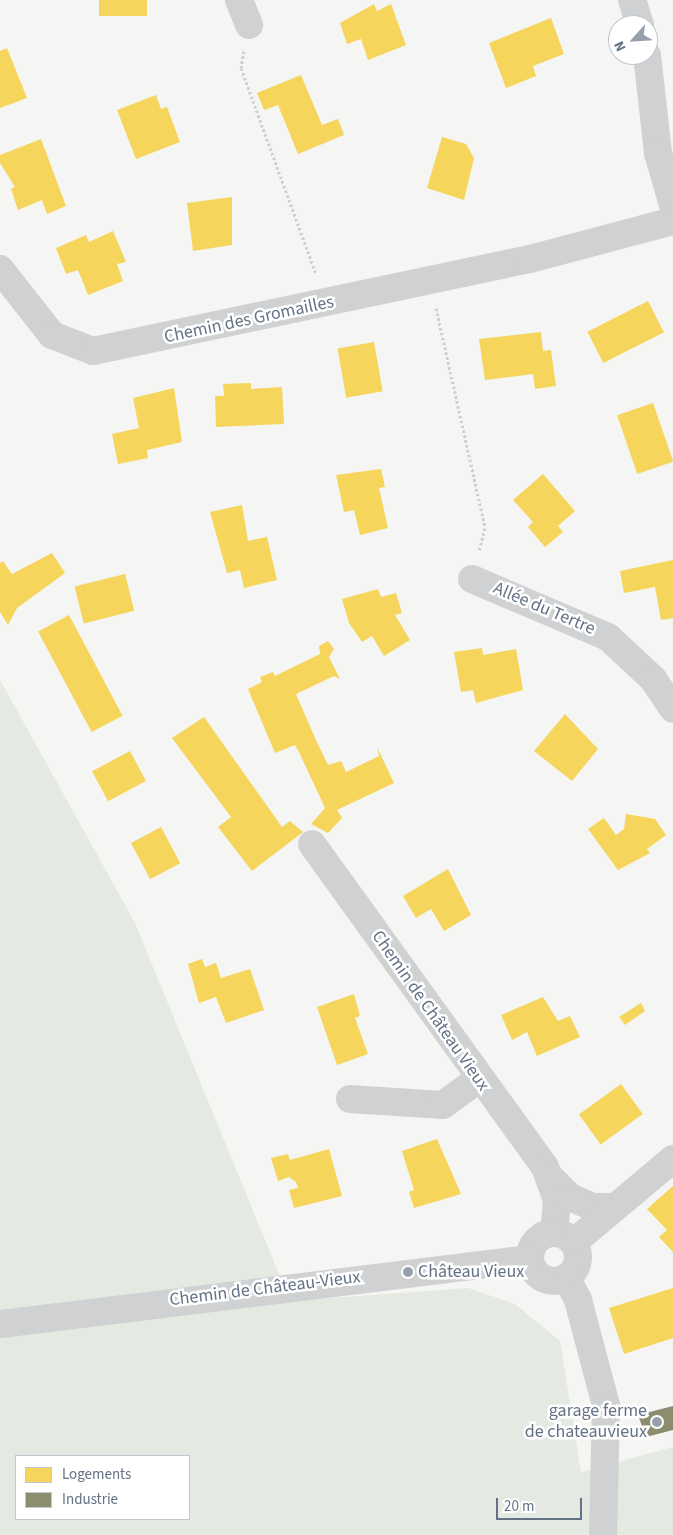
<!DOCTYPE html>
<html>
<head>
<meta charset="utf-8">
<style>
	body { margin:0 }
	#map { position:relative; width:673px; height:1535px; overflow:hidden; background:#f5f5f3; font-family:"Source Sans 3",sans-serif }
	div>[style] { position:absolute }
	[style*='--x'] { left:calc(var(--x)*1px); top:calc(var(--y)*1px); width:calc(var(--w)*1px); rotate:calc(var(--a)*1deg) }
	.green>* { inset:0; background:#e4e9e1 }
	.homes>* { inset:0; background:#f6d55c; transform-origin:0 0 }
	.industry>* { inset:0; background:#8c8c6e }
	.path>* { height:3px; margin-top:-1.5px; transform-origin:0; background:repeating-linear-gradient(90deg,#cecece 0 2.5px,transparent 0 5px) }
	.minor>* { height:28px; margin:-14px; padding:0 14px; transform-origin:14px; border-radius:14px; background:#d0d1d2 }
	.minor>.ring { margin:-14px; padding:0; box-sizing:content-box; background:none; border:28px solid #d0d1d2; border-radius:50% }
	.dots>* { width:14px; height:14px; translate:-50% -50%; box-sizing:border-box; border:2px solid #fff; border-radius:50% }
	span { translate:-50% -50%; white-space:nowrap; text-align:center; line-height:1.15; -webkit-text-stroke:5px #fff; paint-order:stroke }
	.street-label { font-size:18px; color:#637286 }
	.poi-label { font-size:18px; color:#637286 }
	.left { translate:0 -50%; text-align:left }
	.right { translate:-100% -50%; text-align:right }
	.legend { position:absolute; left:15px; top:1455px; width:175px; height:65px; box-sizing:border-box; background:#fff; border:1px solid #c1c7cf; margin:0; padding:6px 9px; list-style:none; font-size:15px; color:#637286 }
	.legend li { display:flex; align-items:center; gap:10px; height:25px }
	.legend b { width:25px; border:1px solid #c1c7cf }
	.north { position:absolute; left:608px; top:15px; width:50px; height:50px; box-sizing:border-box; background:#fff; border:1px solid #c1c7cf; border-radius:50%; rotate:244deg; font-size:14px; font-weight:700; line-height:20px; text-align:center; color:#637286 }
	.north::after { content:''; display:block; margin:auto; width:18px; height:22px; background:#96a0ac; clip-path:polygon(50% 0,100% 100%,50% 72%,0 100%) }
	.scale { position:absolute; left:496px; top:1498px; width:86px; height:22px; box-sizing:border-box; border:2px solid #637286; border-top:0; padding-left:6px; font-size:15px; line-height:18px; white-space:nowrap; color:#637286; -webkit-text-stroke:4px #fff; paint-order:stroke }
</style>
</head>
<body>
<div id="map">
	<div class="green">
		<div style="clip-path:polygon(evenodd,0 680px,135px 923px,290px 1301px,468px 1288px,515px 1304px,560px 1341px,581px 1472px,673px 1447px,673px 1535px,0 1535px,0 680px,16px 1456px,189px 1456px,189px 1519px,16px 1519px,16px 1456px)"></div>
	</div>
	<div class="homes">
		<div style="left:99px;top:0;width:48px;height:16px"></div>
		<div style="clip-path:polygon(374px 4px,377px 11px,391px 4px,406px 45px,368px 60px,361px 39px,347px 44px,340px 23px)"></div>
		<div style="clip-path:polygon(551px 18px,564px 54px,533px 66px,536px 76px,506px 88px,489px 43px)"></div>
		<div style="clip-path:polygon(7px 48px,27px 98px,0 108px,0 51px)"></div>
		<div style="clip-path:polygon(301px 75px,322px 125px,338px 119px,344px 135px,298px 154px,278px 105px,264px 110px,257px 93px)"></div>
		<div style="clip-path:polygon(156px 95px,161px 109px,167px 107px,180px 142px,136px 159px,117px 110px)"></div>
		<div style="clip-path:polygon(442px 137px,466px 144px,474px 158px,464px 200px,427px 188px)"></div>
		<div style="clip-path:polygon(41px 139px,66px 206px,47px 214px,42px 200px,18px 210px,11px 189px,15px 187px,0 163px,0 155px)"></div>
		<div style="clip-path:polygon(232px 197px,232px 245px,193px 251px,187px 203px)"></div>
		<div style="clip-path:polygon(113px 231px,126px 262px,117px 264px,123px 281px,88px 295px,78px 270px,66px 274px,56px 248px,86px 235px,89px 242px)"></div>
		<div style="left:648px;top:301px;width:35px;height:68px;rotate:63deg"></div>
		<div style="clip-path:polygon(541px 332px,543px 351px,551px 350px,556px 386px,535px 389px,533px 374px,485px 380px,479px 339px)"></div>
		<div style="left:374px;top:342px;width:50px;height:37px;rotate:80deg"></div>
		<div style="clip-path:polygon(251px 383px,251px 389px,282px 387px,284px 424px,216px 427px,215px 396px,224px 396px,223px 384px)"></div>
		<div style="clip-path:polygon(174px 388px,182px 442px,147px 450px,148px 458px,118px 464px,112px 434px,139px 428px,133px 398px)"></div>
		<div style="left:653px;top:403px;width:62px;height:38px;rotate:71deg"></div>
		<div style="clip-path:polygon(381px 469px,385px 487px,379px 488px,388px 528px,360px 535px,354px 510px,344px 512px,336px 475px)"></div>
		<div style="clip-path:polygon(543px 474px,575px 511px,558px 526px,563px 532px,545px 547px,528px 527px,533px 522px,513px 500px)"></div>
		<div style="clip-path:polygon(242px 505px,248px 541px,267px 537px,277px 580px,244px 588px,240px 570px,227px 573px,210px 512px)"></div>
		<div style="clip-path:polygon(52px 553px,65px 573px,17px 608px,8px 625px,0 612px,0 563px,3px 561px,12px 574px)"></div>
		<div style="clip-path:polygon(673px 560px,673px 618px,661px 620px,655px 587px,624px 593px,620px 571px)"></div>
		<div style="left:125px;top:574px;width:38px;height:52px;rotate:76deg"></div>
		<div style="clip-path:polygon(378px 589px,381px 597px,396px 593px,402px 613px,395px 615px,410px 640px,384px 656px,372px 636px,362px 642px,349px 623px,342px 599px)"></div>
		<div style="left:69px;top:615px;width:114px;height:35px;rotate:62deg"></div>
		<div style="clip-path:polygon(328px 641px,334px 649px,329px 657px,340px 679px,334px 676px,296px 694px,315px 738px,328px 765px,341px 761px,346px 772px,379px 756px,377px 747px,394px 783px,337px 810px,342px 818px,328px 833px,311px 824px,325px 808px,299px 752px,295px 745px,275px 753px,248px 689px,262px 682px,260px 677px,273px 672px,275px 676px,320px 654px,319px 646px)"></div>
		<div style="clip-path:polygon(482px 648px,483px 655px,516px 649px,523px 690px,476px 703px,473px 690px,461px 692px,454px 652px)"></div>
		<div style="clip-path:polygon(565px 714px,598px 749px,572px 781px,534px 751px)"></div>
		<div style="clip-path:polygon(204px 717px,282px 827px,290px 821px,303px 832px,252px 871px,218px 827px,231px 817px,172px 738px)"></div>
		<div style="left:130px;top:751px;width:34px;height:43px;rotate:62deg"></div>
		<div style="clip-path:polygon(626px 814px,655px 819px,666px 835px,647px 849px,650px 853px,618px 870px,588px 829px,604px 818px,616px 835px,624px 829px)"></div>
		<div style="left:161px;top:827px;width:41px;height:34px;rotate:62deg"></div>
		<div style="clip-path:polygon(448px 869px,471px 915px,444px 931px,431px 909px,416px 918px,403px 896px)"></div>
		<div style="clip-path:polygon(202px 959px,205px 967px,216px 963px,221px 978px,250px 969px,264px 1010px,226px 1023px,216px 997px,199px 1003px,188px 964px)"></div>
		<div style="clip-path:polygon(354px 994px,360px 1016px,355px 1018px,368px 1054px,337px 1065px,317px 1007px)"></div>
		<div style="clip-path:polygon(543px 997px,558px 1021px,570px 1016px,580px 1037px,537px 1056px,527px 1032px,512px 1040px,501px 1015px)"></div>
		<div style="clip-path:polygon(641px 1003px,645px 1011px,625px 1025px,619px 1017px)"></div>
		<div style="left:621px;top:1084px;width:37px;height:52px;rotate:54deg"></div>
		<div style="clip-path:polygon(437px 1139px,461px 1194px,414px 1208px,409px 1192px,414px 1190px,402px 1151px)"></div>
		<div style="clip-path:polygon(329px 1149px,342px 1196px,294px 1208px,289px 1190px,298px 1188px,296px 1182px,289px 1177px,278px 1181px,271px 1158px,288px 1154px,290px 1160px)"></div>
		<div style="clip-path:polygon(673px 1186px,673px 1252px,659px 1237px,667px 1230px,647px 1209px)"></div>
		<div style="clip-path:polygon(673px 1288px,673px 1338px,624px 1354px,609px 1308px)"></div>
	</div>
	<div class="industry">
		<div style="clip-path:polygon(673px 1406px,673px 1430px,646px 1437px,638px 1415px)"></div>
	</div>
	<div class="path">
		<div style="--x:244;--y:51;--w:17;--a:100"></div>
		<div style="--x:241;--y:68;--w:219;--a:70"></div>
		<div style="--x:436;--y:308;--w:225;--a:77.4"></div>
		<div style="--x:485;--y:528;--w:24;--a:105"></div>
	</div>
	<div class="minor">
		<div style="--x:239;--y:0;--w:27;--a:68"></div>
		<div style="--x:632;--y:0;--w:26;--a:72"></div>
		<div style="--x:647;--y:55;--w:99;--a:83.6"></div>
		<div style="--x:658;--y:153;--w:54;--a:73.9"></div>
		<div style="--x:0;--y:269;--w:84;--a:51.8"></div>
		<div style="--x:52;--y:335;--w:44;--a:21.3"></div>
		<div style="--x:93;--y:351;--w:447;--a:-11.9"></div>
		<div style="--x:530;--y:259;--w:148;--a:-14.9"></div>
		<div style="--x:472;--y:579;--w:148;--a:23.1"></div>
		<div style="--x:608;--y:637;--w:62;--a:43"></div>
		<div style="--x:653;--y:679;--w:36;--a:56"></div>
		<div style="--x:312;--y:844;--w:398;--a:54.2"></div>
		<div style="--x:545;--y:1167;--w:35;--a:70"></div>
		<div style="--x:557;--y:1200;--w:33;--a:95"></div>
		<div style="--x:350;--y:1099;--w:93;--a:3.7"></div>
		<div style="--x:443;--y:1105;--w:42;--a:-36.3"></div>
		<div style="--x:550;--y:1177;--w:28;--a:45"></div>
		<div style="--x:570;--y:1197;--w:24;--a:24"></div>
		<div style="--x:592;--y:1207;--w:21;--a:0"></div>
		<div class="ring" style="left:530px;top:1233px;width:20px;height:20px"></div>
		<div style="--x:574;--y:1242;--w:129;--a:-40"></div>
		<div style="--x:567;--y:1279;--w:24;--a:62"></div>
		<div style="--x:578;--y:1300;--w:109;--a:75.1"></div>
		<div style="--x:606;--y:1405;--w:130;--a:91.3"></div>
		<div style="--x:0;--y:1324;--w:534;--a:-6.99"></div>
	</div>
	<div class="dots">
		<div style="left:408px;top:1272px;background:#96a0ac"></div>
		<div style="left:657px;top:1422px;background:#96a0ac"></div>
	</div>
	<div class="street-label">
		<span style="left:249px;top:320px;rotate:-12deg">Chemin des Gromailles</span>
		<span style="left:544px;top:609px;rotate:23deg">Allée du Tertre</span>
		<span style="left:430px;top:1011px;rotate:55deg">Chemin de Château Vieux</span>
		<span style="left:265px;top:1289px;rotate:-7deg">Chemin de Château-Vieux</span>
	</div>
	<div class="poi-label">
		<span class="left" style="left:418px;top:1272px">Château Vieux</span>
		<span class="right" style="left:647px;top:1422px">garage ferme<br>de chateauvieux</span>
	</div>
	<ul class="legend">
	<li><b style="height:14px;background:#f6d55c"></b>Logements</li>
	<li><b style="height:14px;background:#8c8c6e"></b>Industrie</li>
	</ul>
	<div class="north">N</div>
	<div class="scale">20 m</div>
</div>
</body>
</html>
